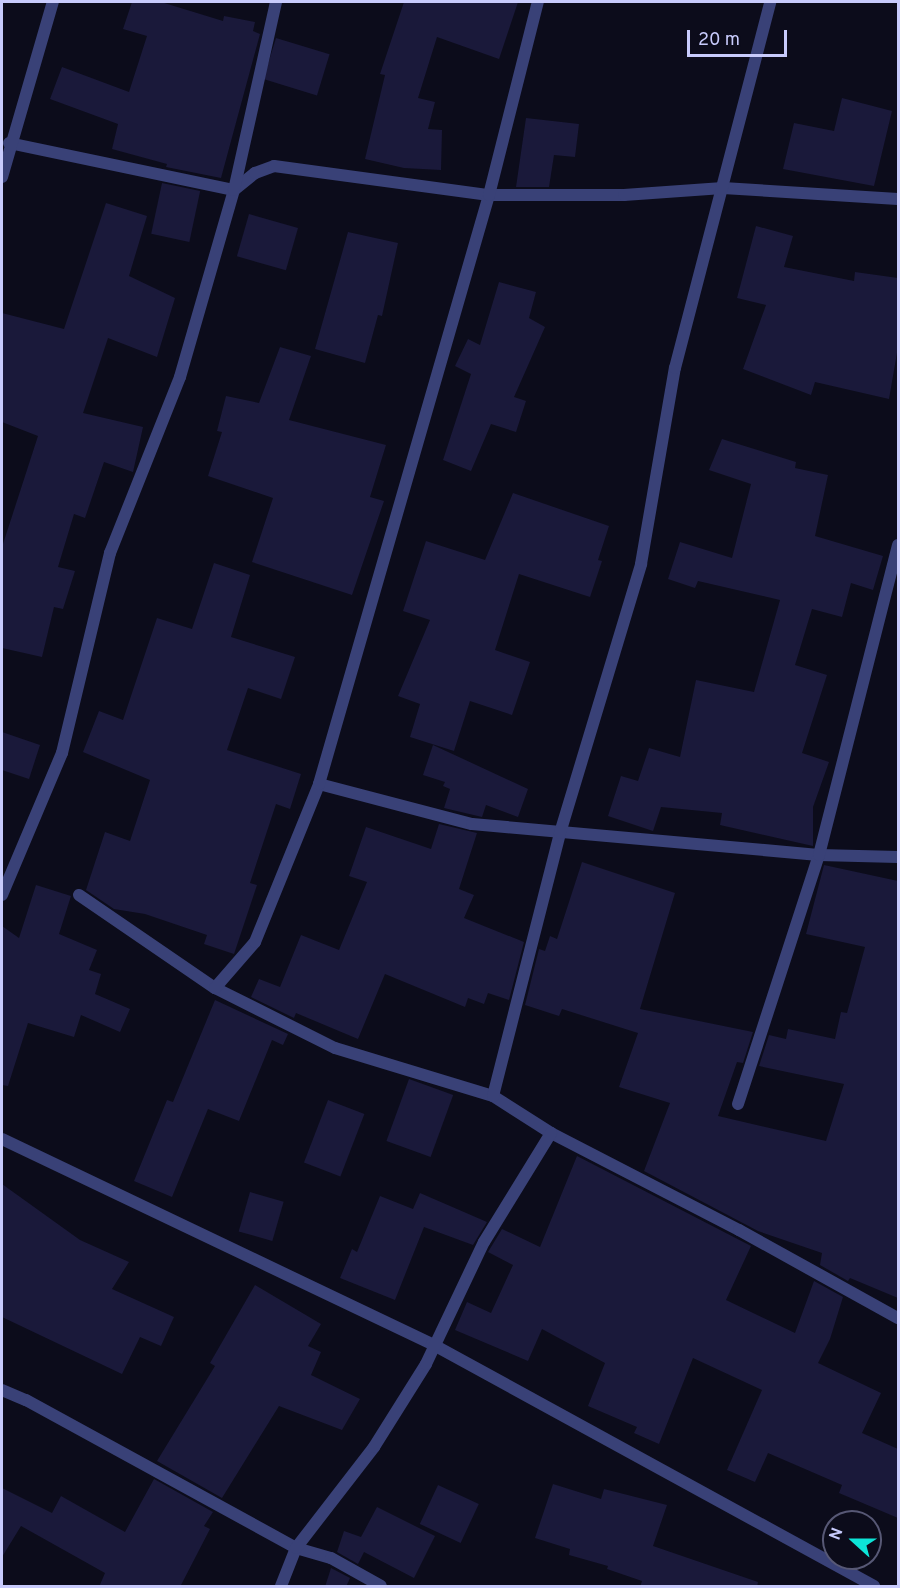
<!DOCTYPE html>
<html>
<head>
<meta charset="utf-8">
<style>
	body { margin:0 }
	#map { position:relative; width:900px; height:1588px; overflow:hidden; background:#0c0c1b; font-family:Overpass,sans-serif }
	div>[style] { position:absolute }
	[style*='--x'] { left:calc(var(--x)*1px); top:calc(var(--y)*1px); width:calc(var(--w)*1px); rotate:calc(var(--a)*1deg) }
	.building>* { inset:0; background:#1a193a; transform-origin:0 0 }
	.minor>* { height:12px; margin:-6px; padding:0 6px; transform-origin:6px; border-radius:6px; background:#394177 }
	span { translate:-50% -50%; white-space:nowrap; text-align:center; line-height:1.15; -webkit-text-stroke:4.5px #0c0c1b; paint-order:stroke }
	.frame { position:absolute; inset:0; border:3px solid #c8cbfc; pointer-events:none }
	.north { position:absolute; left:822px; top:1510px; width:60px; height:60px; box-sizing:border-box; background:#0c0c1b; border:2px solid #575875; border-radius:50%; rotate:291deg; font-size:16px; font-weight:700; line-height:24px; text-align:center; color:#c8cbfc }
	.north::after { content:''; display:block; margin:auto; width:21px; height:27px; background:#0de4d7; clip-path:polygon(50% 0,100% 100%,50% 72%,0 100%) }
	.scale { position:absolute; left:687px; top:30px; width:100px; height:27px; box-sizing:border-box; border:3px solid #c8cbfc; border-top:0; padding-left:8px; font-size:18px; line-height:21px; white-space:nowrap; color:#c8cbfc; -webkit-text-stroke:4px #0c0c1b; paint-order:stroke }
</style>
</head>
<body>
<div id="map">
	<div class="building">
		<div style="clip-path:polygon(132px 2px,161px 2px,223px 21px,224px 16px,255px 22px,253px 31px,260px 34px,221px 178px,166px 167px,167px 164px,112px 149px,118px 124px,50px 99px,62px 67px,129px 92px,147px 36px,123px 29px)"></div>
		<div style="clip-path:polygon(404px 2px,518px 2px,499px 59px,437px 37px,418px 98px,435px 102px,428px 129px,442px 130px,441px 170px,404px 168px,365px 159px,385px 75px,380px 74px)"></div>
		<div style="left:276px;top:38px;width:56px;height:43px;rotate:17deg"></div>
		<div style="clip-path:polygon(842px 98px,892px 111px,874px 186px,783px 169px,794px 123px,834px 131px)"></div>
		<div style="clip-path:polygon(526px 118px,579px 124px,575px 157px,554px 155px,549px 187px,516px 187px)"></div>
		<div style="left:162px;top:183px;width:39px;height:52px;rotate:12deg"></div>
		<div style="clip-path:polygon(106px 203px,147px 216px,129px 276px,175px 298px,157px 357px,108px 338px,83px 413px,143px 427px,133px 472px,104px 462px,85px 518px,74px 514px,58px 567px,75px 571px,63px 609px,54px 607px,42px 657px,2px 648px,2px 547px,38px 436px,2px 422px,2px 313px,64px 329px)"></div>
		<div style="left:249px;top:214px;width:51px;height:44px;rotate:16deg"></div>
		<div style="clip-path:polygon(756px 226px,793px 236px,784px 267px,854px 281px,855px 272px,898px 278px,898px 347px,889px 399px,815px 382px,811px 395px,743px 369px,766px 305px,737px 298px)"></div>
		<div style="clip-path:polygon(348px 232px,398px 243px,382px 316px,378px 315px,365px 363px,315px 349px)"></div>
		<div style="clip-path:polygon(499px 282px,536px 292px,529px 318px,545px 327px,514px 397px,526px 401px,516px 432px,491px 424px,471px 471px,443px 460px,471px 374px,455px 366px,468px 339px,480px 345px)"></div>
		<div style="clip-path:polygon(280px 347px,311px 356px,289px 420px,386px 445px,370px 497px,384px 501px,352px 595px,252px 562px,273px 498px,208px 476px,222px 432px,217px 431px,226px 396px,259px 403px)"></div>
		<div style="clip-path:polygon(722px 439px,796px 462px,795px 468px,828px 475px,815px 536px,883px 556px,873px 590px,851px 583px,842px 617px,812px 609px,795px 665px,827px 675px,802px 753px,829px 762px,813px 807px,813px 846px,720px 825px,722px 813px,661px 807px,653px 831px,608px 816px,621px 776px,638px 781px,649px 748px,680px 757px,696px 680px,754px 692px,780px 600px,698px 581px,695px 588px,668px 579px,680px 542px,732px 558px,751px 484px,709px 470px)"></div>
		<div style="clip-path:polygon(513px 493px,609px 526px,598px 560px,602px 561px,590px 597px,519px 574px,495px 650px,530px 662px,512px 715px,470px 701px,454px 751px,410px 737px,420px 704px,398px 696px,430px 620px,403px 611px,426px 541px,485px 560px)"></div>
		<div style="clip-path:polygon(214px 563px,250px 575px,231px 637px,295px 657px,281px 699px,248px 688px,227px 750px,301px 774px,290px 809px,276px 804px,250px 883px,257px 885px,234px 954px,204px 944px,207px 935px,145px 914px,114px 909px,86px 890px,105px 832px,130px 841px,150px 780px,83px 752px,99px 711px,123px 720px,157px 618px,192px 629px)"></div>
		<div style="clip-path:polygon(2px 732px,40px 745px,29px 779px,2px 770px)"></div>
		<div style="clip-path:polygon(433px 745px,528px 789px,518px 817px,486px 805px,482px 817px,444px 808px,450px 789px,443px 786px,445px 782px,423px 775px)"></div>
		<div style="clip-path:polygon(439px 824px,477px 833px,459px 889px,474px 895px,464px 918px,524px 942px,509px 1000px,488px 993px,484px 1004px,468px 998px,465px 1007px,385px 974px,358px 1039px,296px 1013px,294px 1018px,251px 997px,259px 979px,280px 987px,301px 935px,339px 950px,367px 882px,349px 876px,366px 827px,431px 849px)"></div>
		<div style="clip-path:polygon(582px 862px,675px 893px,640px 1009px,753px 1032px,743px 1063px,737px 1062px,718px 1116px,826px 1141px,844px 1084px,759px 1066px,769px 1035px,786px 1039px,788px 1029px,835px 1039px,841px 1012px,847px 1013px,865px 947px,806px 934px,824px 865px,898px 881px,898px 1298px,850px 1278px,848px 1281px,820px 1265px,822px 1253px,758px 1231px,644px 1171px,670px 1103px,619px 1087px,638px 1033px,562px 1009px,559px 1016px,525px 1005px,539px 949px,545px 951px,550px 936px,557px 939px)"></div>
		<div style="clip-path:polygon(36px 885px,71px 896px,59px 934px,97px 950px,89px 970px,101px 974px,95px 994px,130px 1009px,120px 1032px,81px 1015px,74px 1037px,28px 1023px,8px 1086px,2px 1085px,2px 926px,19px 938px)"></div>
		<div style="clip-path:polygon(215px 1000px,288px 1034px,283px 1045px,272px 1040px,239px 1121px,208px 1109px,172px 1197px,134px 1181px,167px 1100px,173px 1102px)"></div>
		<div style="left:409px;top:1079px;width:47px;height:66px;rotate:20deg"></div>
		<div style="left:328px;top:1100px;width:39px;height:67px;rotate:21deg"></div>
		<div style="clip-path:polygon(577px 1156px,751px 1246px,726px 1300px,795px 1333px,814px 1281px,843px 1297px,830px 1339px,818px 1363px,881px 1393px,862px 1433px,898px 1449px,898px 1518px,839px 1493px,842px 1485px,768px 1453px,755px 1482px,727px 1470px,762px 1390px,693px 1358px,659px 1444px,634px 1433px,637px 1427px,588px 1406px,605px 1363px,542px 1329px,528px 1361px,455px 1330px,467px 1302px,491px 1313px,513px 1265px,488px 1252px,502px 1229px,540px 1247px)"></div>
		<div style="clip-path:polygon(2px 1184px,80px 1240px,129px 1262px,112px 1289px,174px 1317px,161px 1346px,140px 1337px,122px 1374px,2px 1317px)"></div>
		<div style="left:250px;top:1192px;width:35px;height:41px;rotate:16deg"></div>
		<div style="clip-path:polygon(420px 1193px,487px 1222px,473px 1245px,424px 1227px,395px 1300px,340px 1278px,352px 1249px,357px 1252px,380px 1196px,413px 1209px)"></div>
		<div style="clip-path:polygon(255px 1285px,321px 1324px,308px 1346px,321px 1352px,311px 1375px,360px 1399px,342px 1430px,279px 1406px,222px 1498px,157px 1461px,215px 1366px,210px 1363px)"></div>
		<div style="clip-path:polygon(154px 1479px,213px 1512px,204px 1526px,210px 1529px,180px 1587px,99px 1587px,105px 1573px,21px 1526px,2px 1557px,2px 1488px,52px 1513px,61px 1496px,125px 1532px)"></div>
		<div style="clip-path:polygon(553px 1484px,601px 1499px,604px 1489px,667px 1505px,653px 1546px,758px 1582px,757px 1587px,640px 1587px,642px 1581px,607px 1569px,608px 1566px,569px 1555px,570px 1549px,535px 1538px)"></div>
		<div style="left:438px;top:1485px;width:45px;height:43px;rotate:25deg"></div>
		<div style="clip-path:polygon(377px 1507px,435px 1536px,414px 1578px,364px 1552px,358px 1564px,337px 1552px,344px 1531px,361px 1537px)"></div>
		<div style="clip-path:polygon(331px 1568px,350px 1578px,346px 1587px,325px 1587px)"></div>
	</div>
	<div class="minor">
		<div style="--x:9;--y:143;--w:230;--a:11.8"></div>
		<div style="--x:234;--y:190;--w:27;--a:-39"></div>
		<div style="--x:255;--y:173;--w:20;--a:-20"></div>
		<div style="--x:274;--y:166;--w:217;--a:7.7"></div>
		<div style="--x:489;--y:195;--w:135;--a:0"></div>
		<div style="--x:624;--y:195;--w:99;--a:-4"></div>
		<div style="--x:723;--y:188;--w:175;--a:3.6"></div>
		<div style="--x:2;--y:177;--w:182;--a:-73.8"></div>
		<div style="--x:319;--y:784;--w:158;--a:14.7"></div>
		<div style="--x:472;--y:824;--w:348;--a:5.1"></div>
		<div style="--x:819;--y:855;--w:79;--a:1.5"></div>
		<div style="--x:2;--y:895;--w:154;--a:-67.1"></div>
		<div style="--x:62;--y:753;--w:206;--a:-76.5"></div>
		<div style="--x:110;--y:553;--w:189;--a:-68.3"></div>
		<div style="--x:180;--y:377;--w:195;--a:-73.9"></div>
		<div style="--x:234;--y:190;--w:193;--a:-77.4"></div>
		<div style="--x:79;--y:895;--w:165;--a:34.4"></div>
		<div style="--x:215;--y:988;--w:134;--a:26.6"></div>
		<div style="--x:335;--y:1048;--w:165;--a:16.9"></div>
		<div style="--x:493;--y:1096;--w:69;--a:32.5"></div>
		<div style="--x:551;--y:1133;--w:212;--a:27.3"></div>
		<div style="--x:739;--y:1230;--w:182;--a:29"></div>
		<div style="--x:215;--y:988;--w:61;--a:-49"></div>
		<div style="--x:255;--y:942;--w:170;--a:-67.9"></div>
		<div style="--x:319;--y:784;--w:613;--a:-73.9"></div>
		<div style="--x:489;--y:195;--w:199;--a:-75.8"></div>
		<div style="--x:493;--y:1096;--w:271;--a:-75.7"></div>
		<div style="--x:560;--y:833;--w:281;--a:-73.2"></div>
		<div style="--x:641;--y:564;--w:199;--a:-80.2"></div>
		<div style="--x:675;--y:368;--w:378;--a:-75.4"></div>
		<div style="--x:738;--y:1104;--w:262;--a:-72"></div>
		<div style="--x:819;--y:855;--w:320;--a:-75.7"></div>
		<div style="--x:2;--y:1139;--w:476;--a:25.5"></div>
		<div style="--x:432;--y:1344;--w:504;--a:28.7"></div>
		<div style="--x:2;--y:1390;--w:26;--a:23"></div>
		<div style="--x:26;--y:1400;--w:308;--a:28.7"></div>
		<div style="--x:296;--y:1548;--w:36;--a:16"></div>
		<div style="--x:331;--y:1558;--w:57;--a:29.2"></div>
		<div style="--x:281;--y:1586;--w:41;--a:-68.5"></div>
		<div style="--x:296;--y:1548;--w:128;--a:-52.3"></div>
		<div style="--x:374;--y:1447;--w:98;--a:-57.9"></div>
		<div style="--x:426;--y:1364;--w:135;--a:-64.6"></div>
		<div style="--x:484;--y:1242;--w:128;--a:-58.4"></div>
	</div>
	<div class="frame"></div>
	<div class="north">N</div>
	<div class="scale">20 m</div>
</div>
</body>
</html>
